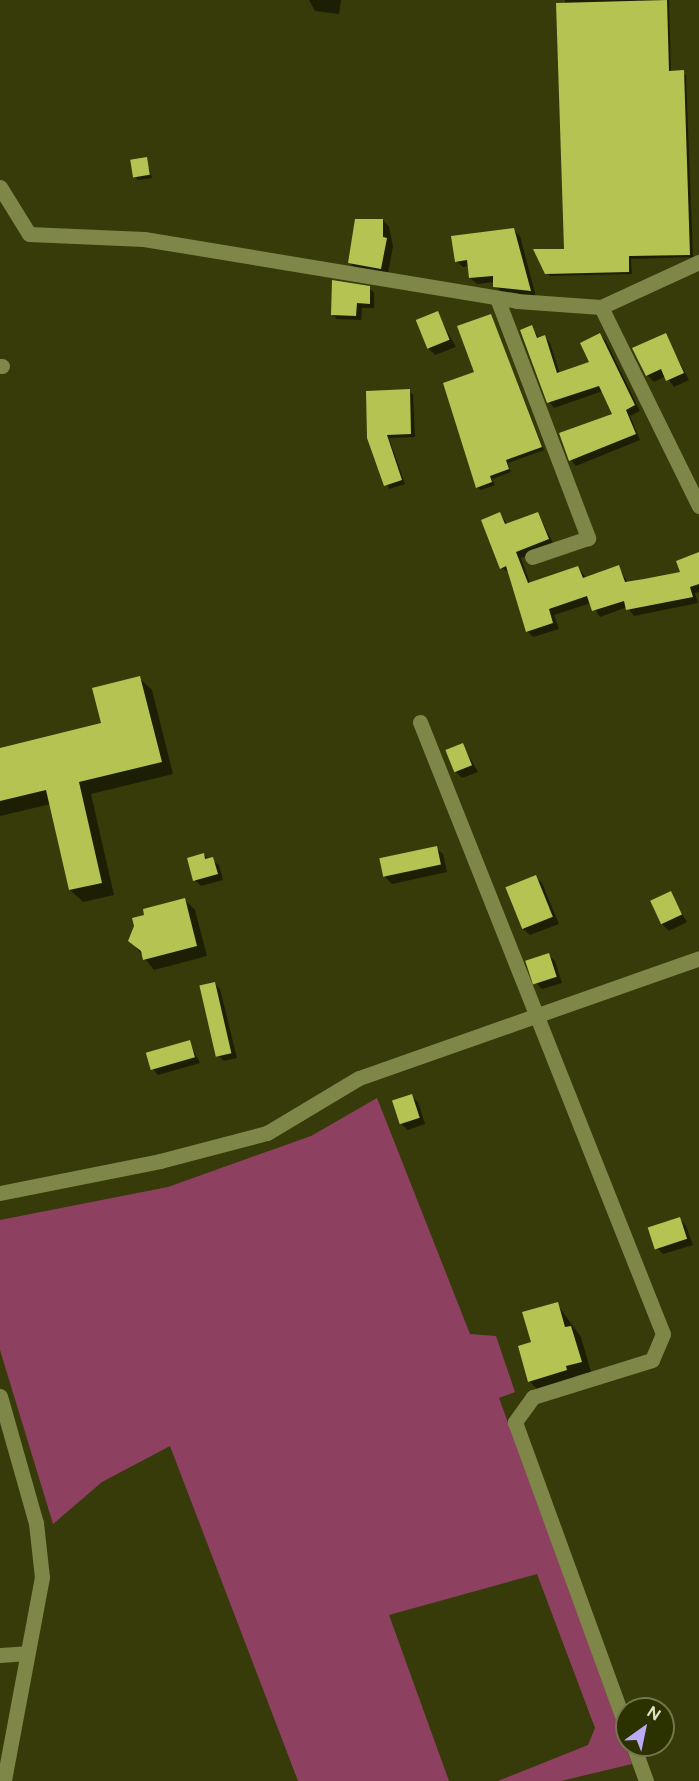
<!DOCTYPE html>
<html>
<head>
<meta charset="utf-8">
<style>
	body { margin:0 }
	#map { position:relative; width:699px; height:1781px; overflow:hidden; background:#363b09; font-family:Figtree,sans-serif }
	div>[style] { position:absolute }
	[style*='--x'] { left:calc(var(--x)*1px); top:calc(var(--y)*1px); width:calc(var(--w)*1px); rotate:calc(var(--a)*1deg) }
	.green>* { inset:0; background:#8e4061 }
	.shadow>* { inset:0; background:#0007 }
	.building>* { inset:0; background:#b4c351; transform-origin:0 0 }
	.minor>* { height:15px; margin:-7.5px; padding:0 7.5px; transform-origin:7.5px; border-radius:7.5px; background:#7e8748 }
	.tertiary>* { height:15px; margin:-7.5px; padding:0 7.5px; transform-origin:7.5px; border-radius:7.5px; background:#7e8748 }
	span { translate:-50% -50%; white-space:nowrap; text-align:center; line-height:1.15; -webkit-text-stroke:6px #2c3100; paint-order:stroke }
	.north { position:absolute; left:615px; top:1697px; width:60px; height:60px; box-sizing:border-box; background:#2c3100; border:2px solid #72774d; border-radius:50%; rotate:33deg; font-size:16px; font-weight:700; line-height:24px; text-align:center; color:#dbe1c1 }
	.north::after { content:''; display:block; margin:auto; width:21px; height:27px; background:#bda9f5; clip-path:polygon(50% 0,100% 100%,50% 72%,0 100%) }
</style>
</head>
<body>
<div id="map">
	<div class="green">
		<div style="clip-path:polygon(377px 1098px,470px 1334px,496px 1336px,515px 1392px,499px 1398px,632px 1764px,561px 1781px,498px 1781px,588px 1745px,595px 1728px,537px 1574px,389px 1615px,449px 1781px,298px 1781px,170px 1446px,102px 1482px,53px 1524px,0 1350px,0 1220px,168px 1187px,311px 1136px)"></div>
	</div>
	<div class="shadow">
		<div style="clip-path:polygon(309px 0,341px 0,339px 14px,315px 11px)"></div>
		<div style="clip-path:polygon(565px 0,669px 0,671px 72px,686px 75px,693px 257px,631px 259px,632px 274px,550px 276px,547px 273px,566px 251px)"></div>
		<div style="clip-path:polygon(146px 158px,152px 178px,138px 180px,135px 177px)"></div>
		<div style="clip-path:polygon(383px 220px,389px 227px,393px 246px,388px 274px,356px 269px,349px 262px)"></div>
		<div style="clip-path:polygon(513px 229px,520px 236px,536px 297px,501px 293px,495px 282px,477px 284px,470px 278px,469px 266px,463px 267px,456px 261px)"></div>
		<div style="clip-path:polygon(369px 288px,374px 293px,374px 308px,362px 308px,361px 320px,337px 319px,332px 314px)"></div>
		<div style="clip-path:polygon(437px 313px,456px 347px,435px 355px,429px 349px)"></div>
		<div style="clip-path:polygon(491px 315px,544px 450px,508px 463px,511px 472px,492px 479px,495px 485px,481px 490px,477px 487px,476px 373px)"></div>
		<div style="clip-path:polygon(531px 327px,540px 339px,545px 337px,550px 343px,560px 374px,591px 363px,600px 335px,606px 341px,640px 411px,630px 416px,640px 440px,576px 466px,571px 460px,614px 415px,603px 391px,554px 408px,549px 402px,522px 331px)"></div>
		<div style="clip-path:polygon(665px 334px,689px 380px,674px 387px,666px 376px,654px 382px,647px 375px)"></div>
		<div style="clip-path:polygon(409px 391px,413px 395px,415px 437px,389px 438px,405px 484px,389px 489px,369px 437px)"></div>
		<div style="clip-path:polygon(538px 513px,554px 545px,521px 558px,530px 583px,578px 567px,586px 578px,619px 567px,628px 583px,682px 573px,699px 554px,699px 592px,695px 593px,698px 603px,634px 616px,627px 607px,600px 617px,591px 603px,554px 615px,559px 629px,533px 637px,527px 631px,510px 573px,501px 568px,500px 514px,508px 525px)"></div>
		<div style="clip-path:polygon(139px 678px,152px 690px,173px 774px,91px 794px,114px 895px,83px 902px,70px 890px,51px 804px,0 816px,0 749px,103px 724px)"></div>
		<div style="clip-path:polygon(462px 744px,478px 772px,462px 778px,455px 771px)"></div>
		<div style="clip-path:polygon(436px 848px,443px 854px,447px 872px,392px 884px,386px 878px,382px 861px)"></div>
		<div style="clip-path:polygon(203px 855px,219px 865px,223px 880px,201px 886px,195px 880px)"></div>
		<div style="clip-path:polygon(536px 877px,542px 883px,559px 924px,530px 935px,523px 929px)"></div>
		<div style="clip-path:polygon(670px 893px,687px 922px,669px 931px,662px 924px)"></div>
		<div style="clip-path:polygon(185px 900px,195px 910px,207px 956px,154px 970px,130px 940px)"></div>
		<div style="clip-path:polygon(549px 955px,555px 961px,562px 983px,542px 989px,536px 983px)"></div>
		<div style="clip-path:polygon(215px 984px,220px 989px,237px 1058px,224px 1061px,219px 1056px)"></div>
		<div style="clip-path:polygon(189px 1041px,200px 1063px,158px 1075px,152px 1068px)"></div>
		<div style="clip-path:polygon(411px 1095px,418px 1102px,425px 1124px,408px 1130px,401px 1124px,394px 1101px)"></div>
		<div style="clip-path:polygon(680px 1219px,686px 1226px,693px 1245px,663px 1254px,657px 1248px)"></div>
		<div style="clip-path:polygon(557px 1304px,581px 1337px,591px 1372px,575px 1376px,576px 1380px,539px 1391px,529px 1381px,533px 1344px)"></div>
	</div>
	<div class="building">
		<div style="clip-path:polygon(667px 0,669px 71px,684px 70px,690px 255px,629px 256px,629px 272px,545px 274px,533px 249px,564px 249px,556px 3px)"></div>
		<div style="left:147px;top:157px;width:18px;height:17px;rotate:81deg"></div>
		<div style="clip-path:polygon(355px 219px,383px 219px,383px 237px,387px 238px,381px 269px,348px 263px)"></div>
		<div style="clip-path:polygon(514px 228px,531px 291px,493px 287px,493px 276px,469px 278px,467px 260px,455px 262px,451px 236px)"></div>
		<div style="clip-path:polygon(332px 280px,370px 286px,370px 304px,357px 303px,356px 316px,331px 315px)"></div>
		<div style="left:438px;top:311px;width:31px;height:24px;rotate:68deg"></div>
		<div style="clip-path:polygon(491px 314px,542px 447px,506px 460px,509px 469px,490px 476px,492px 482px,476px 488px,443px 383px,474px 372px,457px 326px)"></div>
		<div style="clip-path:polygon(532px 325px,537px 338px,545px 335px,557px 373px,589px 362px,580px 343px,600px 333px,635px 405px,626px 410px,636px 434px,569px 461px,559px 433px,612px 414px,599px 386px,547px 403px,520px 330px)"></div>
		<div style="clip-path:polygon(666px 333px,684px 373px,666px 381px,661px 369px,646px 376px,632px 348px)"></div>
		<div style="clip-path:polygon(410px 389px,411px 434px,387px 435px,402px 480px,384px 486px,367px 438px,366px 391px)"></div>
		<div style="clip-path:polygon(500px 512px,505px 524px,538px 512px,549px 539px,516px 552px,528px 583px,578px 566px,583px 578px,619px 565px,625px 582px,644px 579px,680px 572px,676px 561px,699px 552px,699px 584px,690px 587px,693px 597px,626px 610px,624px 601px,592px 611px,587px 596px,549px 609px,553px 623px,526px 632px,506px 566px,500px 569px,481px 520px)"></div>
		<div style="clip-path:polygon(140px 676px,162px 762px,79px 782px,102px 883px,69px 890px,46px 790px,0 801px,0 748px,101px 723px,92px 688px)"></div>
		<div style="left:463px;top:743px;width:24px;height:19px;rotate:68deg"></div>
		<div style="left:437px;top:846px;width:19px;height:59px;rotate:78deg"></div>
		<div style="clip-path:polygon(204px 853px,205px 859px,213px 857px,218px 874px,193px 881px,187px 858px)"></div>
		<div style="left:536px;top:875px;width:45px;height:33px;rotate:68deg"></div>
		<div style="left:671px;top:891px;width:26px;height:23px;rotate:65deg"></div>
		<div style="clip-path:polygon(185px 898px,197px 946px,143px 960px,141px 951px,128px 941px,134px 926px,132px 918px,144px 915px,143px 909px)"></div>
		<div style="left:549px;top:953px;width:25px;height:25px;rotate:72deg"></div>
		<div style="left:215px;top:982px;width:73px;height:16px;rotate:77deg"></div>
		<div style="left:190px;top:1040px;width:18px;height:46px;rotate:74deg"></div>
		<div style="left:412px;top:1094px;width:25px;height:21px;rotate:72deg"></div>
		<div style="left:680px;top:1217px;width:23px;height:34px;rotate:72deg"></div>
		<div style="clip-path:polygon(558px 1302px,565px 1327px,571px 1326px,582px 1362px,566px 1366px,567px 1370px,528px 1382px,518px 1346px,531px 1342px,522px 1312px)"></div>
	</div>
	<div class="minor">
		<div style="--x:0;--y:187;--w:55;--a:58.3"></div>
		<div style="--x:29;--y:234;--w:115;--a:2.5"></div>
		<div style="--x:144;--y:239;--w:378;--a:9.4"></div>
		<div style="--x:517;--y:301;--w:84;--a:4.1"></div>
		<div style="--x:601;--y:307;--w:108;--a:-24.7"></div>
		<div style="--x:497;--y:298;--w:257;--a:69.2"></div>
		<div style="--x:588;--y:538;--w:59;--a:161.3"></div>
		<div style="--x:601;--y:307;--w:222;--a:63.8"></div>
		<div style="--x:0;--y:366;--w:2;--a:0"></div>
		<div style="--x:420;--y:722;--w:658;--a:68.34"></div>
		<div style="--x:663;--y:1334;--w:28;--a:113"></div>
		<div style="--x:652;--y:1360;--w:125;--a:162.7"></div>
		<div style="--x:533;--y:1397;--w:31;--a:126"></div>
		<div style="--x:515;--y:1422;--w:327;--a:70"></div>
		<div style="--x:0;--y:1655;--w:27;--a:-4"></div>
		<div style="--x:633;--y:1745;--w:38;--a:70"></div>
	</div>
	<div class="tertiary">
		<div style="--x:0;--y:1193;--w:163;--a:-11.3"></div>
		<div style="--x:160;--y:1161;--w:111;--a:-14.7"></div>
		<div style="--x:267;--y:1133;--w:107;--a:-30.9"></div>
		<div style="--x:359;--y:1078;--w:361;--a:-19.4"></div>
		<div style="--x:0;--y:1396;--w:132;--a:74.2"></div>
		<div style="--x:36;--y:1523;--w:54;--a:83.7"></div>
		<div style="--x:42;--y:1577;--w:208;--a:100.6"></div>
	</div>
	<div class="north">N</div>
</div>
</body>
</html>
